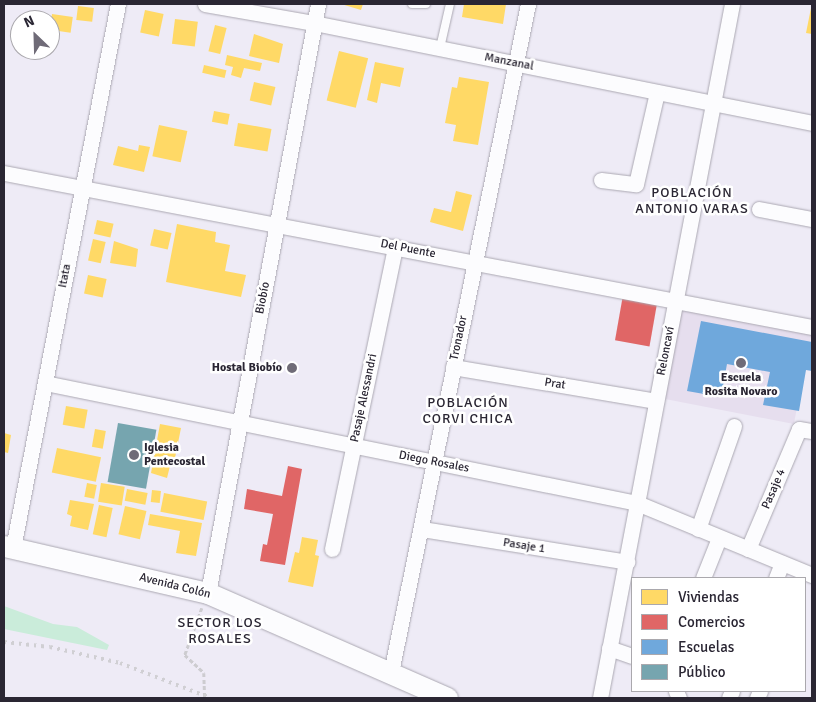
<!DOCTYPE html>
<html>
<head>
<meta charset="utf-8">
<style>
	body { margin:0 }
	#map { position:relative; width:816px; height:702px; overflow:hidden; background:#eeebf6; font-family:Signika,sans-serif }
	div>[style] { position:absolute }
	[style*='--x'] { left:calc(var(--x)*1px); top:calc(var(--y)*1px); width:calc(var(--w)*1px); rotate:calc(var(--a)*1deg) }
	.education>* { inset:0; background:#e6deee; transform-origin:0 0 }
	.green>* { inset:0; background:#caecda }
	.homes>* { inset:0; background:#ffd966; transform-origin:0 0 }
	.shops>* { inset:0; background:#e06666; transform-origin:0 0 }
	.schools>* { inset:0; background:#6fa8dc }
	.public>* { inset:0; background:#76a5af; transform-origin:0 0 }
	.path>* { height:2.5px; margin-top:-1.25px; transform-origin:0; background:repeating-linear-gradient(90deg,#cdccd0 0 4px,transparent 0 6.5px) }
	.roads { filter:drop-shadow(0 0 1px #aba8b2) drop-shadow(0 0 1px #aba8b2) }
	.service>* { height:8px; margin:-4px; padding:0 4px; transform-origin:4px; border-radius:4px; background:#fcfcfe }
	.minor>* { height:15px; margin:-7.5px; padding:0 7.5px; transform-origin:7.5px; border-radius:7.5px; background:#fcfcfe }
	.secondary>* { height:21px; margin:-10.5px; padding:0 10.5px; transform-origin:10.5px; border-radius:10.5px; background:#fcfcfe }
	.rail>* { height:4px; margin-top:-2px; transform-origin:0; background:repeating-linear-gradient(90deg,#d0cfd3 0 2.5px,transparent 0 7.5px) }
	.dots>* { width:14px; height:14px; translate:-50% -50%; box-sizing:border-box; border:2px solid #fff; border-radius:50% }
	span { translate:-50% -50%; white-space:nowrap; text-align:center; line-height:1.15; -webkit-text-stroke:5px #fff; paint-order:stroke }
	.street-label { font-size:12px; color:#2a2633 }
	.poi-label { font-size:12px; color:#2a2633; font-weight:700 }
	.right { translate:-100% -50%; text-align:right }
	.left { translate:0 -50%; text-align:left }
	.neighbourhood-label { font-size:14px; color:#2a2633; letter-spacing:1px }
	.frame { position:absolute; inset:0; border:5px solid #2a2633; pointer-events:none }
	.legend { position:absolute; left:631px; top:577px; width:175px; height:115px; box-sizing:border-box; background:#fff; border:1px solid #aaa8ad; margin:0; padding:6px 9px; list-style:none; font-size:15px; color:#2a2633 }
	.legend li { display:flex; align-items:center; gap:10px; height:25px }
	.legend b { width:25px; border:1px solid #aaa8ad }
	.north { position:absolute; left:10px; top:10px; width:50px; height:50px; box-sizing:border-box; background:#fff; border:1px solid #aaa8ad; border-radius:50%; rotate:336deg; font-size:14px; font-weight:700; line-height:20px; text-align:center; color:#2a2633 }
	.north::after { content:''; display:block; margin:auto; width:18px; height:22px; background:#6f6b77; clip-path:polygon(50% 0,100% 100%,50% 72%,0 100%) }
</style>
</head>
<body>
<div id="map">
	<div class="education">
		<div style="left:680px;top:302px;width:135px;height:98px;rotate:11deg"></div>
	</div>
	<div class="green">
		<div style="clip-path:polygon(4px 606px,53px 624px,77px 627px,109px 645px,107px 650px,4px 629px)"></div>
	</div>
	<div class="homes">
		<div style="clip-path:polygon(341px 4px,363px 4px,361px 10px)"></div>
		<div style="clip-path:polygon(464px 4px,506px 4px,503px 24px,462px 17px)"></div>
		<div style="left:78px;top:6px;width:16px;height:14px;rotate:7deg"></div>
		<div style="clip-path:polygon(811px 8px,812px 8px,812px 34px,806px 33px)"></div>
		<div style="left:145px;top:10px;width:19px;height:23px;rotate:12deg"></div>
		<div style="left:52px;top:14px;width:21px;height:16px;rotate:8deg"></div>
		<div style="left:175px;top:19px;width:23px;height:25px;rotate:7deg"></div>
		<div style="left:215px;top:25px;width:12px;height:27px;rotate:14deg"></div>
		<div style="clip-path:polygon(254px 34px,283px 44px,279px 63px,249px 56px)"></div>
		<div style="left:339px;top:51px;width:30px;height:51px;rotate:14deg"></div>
		<div style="clip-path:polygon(227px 55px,262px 63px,260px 71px,244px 68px,241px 78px,231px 75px,233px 67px,225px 65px)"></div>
		<div style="clip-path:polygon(375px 62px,404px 68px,400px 87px,381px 83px,377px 103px,367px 100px)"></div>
		<div style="left:204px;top:65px;width:23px;height:8px;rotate:13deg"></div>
		<div style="clip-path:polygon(459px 77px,489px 82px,478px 145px,453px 141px,456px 125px,445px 123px,452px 87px,457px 88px)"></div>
		<div style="left:254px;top:82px;width:22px;height:19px;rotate:13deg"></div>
		<div style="left:214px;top:111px;width:16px;height:11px;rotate:11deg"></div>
		<div style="left:238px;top:123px;width:34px;height:23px;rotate:10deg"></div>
		<div style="left:159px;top:125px;width:29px;height:32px;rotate:12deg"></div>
		<div style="clip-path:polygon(139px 145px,150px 147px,144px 172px,113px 165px,118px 146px,138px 151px)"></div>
		<div style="clip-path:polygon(456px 191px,472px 195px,463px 231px,430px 222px,434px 208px,451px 212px)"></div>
		<div style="left:97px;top:220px;width:17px;height:14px;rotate:13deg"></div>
		<div style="clip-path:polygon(177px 224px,216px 232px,215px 242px,230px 245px,225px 271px,246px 275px,241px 297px,166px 282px)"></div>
		<div style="left:154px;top:229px;width:18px;height:17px;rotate:13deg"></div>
		<div style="left:93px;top:239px;width:13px;height:22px;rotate:13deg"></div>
		<div style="clip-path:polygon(114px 241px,138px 249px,136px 267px,110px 263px)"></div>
		<div style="left:88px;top:275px;width:19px;height:19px;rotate:12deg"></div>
		<div style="left:66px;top:406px;width:22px;height:19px;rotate:10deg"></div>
		<div style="clip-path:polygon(160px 424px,181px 428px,174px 463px,171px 462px,167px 478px,151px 473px)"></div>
		<div style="left:95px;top:429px;width:11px;height:18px;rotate:10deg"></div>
		<div style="clip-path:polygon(4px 433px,11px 435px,8px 453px,4px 452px)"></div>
		<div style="left:57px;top:448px;width:45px;height:25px;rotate:12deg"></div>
		<div style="left:87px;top:483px;width:10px;height:14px;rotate:11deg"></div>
		<div style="left:101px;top:483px;width:24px;height:19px;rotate:9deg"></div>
		<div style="left:127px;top:489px;width:21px;height:12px;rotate:11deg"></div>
		<div style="left:152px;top:490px;width:9px;height:12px;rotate:6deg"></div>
		<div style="left:164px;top:493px;width:44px;height:19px;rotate:11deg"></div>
		<div style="clip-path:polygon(70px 500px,94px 504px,88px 530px,70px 526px,72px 516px,67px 514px)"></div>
		<div style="left:99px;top:505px;width:14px;height:30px;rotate:12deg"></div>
		<div style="left:125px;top:506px;width:22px;height:29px;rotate:13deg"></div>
		<div style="clip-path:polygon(150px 514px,202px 523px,196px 556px,176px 553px,180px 531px,148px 525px)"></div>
		<div style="clip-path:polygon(302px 537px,318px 540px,315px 555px,319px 556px,313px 587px,288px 582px,295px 552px,299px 553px)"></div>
	</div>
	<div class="shops">
		<div style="left:623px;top:295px;width:35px;height:46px;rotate:10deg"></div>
		<div style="clip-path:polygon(288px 466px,302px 469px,285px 565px,260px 561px,263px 544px,267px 545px,273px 514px,244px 509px,247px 489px,282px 496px)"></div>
	</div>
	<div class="schools">
		<div style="clip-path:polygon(701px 321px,812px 342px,812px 371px,806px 370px,799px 411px,763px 405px,770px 372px,727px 364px,721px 397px,687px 391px)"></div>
	</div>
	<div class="public">
		<div style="left:118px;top:423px;width:39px;height:60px;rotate:10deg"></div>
	</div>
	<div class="path">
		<div style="--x:202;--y:608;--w:50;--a:109.9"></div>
		<div style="--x:185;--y:655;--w:26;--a:43"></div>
		<div style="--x:204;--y:673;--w:25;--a:88"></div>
	</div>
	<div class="roads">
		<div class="service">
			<div style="--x:412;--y:4;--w:14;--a:0"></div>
			<div style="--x:440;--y:48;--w:45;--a:-77.2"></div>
		</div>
		<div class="minor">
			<div style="--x:205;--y:4;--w:111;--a:9.9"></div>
			<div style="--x:314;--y:23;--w:508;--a:11.35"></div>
			<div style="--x:4;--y:173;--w:823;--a:10.79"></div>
			<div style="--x:601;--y:180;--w:35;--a:7"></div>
			<div style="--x:636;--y:184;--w:94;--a:-77.1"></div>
			<div style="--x:759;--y:209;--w:54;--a:10.7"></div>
			<div style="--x:453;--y:367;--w:206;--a:9.5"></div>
			<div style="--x:45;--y:383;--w:604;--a:11.46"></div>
			<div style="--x:637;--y:503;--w:189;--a:22.4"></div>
			<div style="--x:422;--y:529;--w:208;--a:9.1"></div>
			<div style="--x:698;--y:529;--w:109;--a:-70.7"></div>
			<div style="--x:13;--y:548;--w:554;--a:-79.08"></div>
			<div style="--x:332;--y:549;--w:309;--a:-78.2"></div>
			<div style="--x:748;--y:549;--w:130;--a:-67"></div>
			<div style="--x:799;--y:429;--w:13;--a:9"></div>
			<div style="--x:703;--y:578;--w:43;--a:-68.2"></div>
			<div style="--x:776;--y:578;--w:16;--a:-68"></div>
			<div style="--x:208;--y:593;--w:599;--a:-79.42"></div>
			<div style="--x:609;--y:648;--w:24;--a:19"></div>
			<div style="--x:391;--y:672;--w:682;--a:-78.41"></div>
			<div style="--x:676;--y:691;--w:8;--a:67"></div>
			<div style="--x:600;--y:698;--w:706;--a:-79.23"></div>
			<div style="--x:729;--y:698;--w:8;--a:-67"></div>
			<div style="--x:757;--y:698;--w:8;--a:-67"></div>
		</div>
		<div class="secondary">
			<div style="--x:4;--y:546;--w:209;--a:13"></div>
			<div style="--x:208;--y:593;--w:261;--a:23.7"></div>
		</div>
	</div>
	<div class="rail">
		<div style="--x:4;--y:642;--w:46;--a:6.2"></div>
		<div style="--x:50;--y:647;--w:72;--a:12.9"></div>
		<div style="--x:120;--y:663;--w:97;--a:21"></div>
	</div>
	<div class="dots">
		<div style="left:741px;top:363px;background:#6f6b77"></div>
		<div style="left:292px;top:368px;background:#6f6b77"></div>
		<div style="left:134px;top:455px;background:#6f6b77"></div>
	</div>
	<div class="street-label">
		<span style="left:509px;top:62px;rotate:11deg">Manzanal</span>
		<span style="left:408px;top:249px;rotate:11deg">Del Puente</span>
		<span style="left:65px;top:276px;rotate:-79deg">Itata</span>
		<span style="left:263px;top:298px;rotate:-79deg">Biobío</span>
		<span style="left:459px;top:338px;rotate:-78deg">Tronador</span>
		<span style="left:666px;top:351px;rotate:-79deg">Reloncaví</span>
		<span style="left:555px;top:384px;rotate:9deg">Prat</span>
		<span style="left:364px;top:398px;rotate:-78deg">Pasaje Alessandri</span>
		<span style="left:434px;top:462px;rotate:11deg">Diego Rosales</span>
		<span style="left:774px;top:489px;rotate:-67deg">Pasaje 4</span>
		<span style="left:524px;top:546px;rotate:9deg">Pasaje 1</span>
		<span style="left:175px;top:586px;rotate:14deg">Avenida Colón</span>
	</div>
	<div class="poi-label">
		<span class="right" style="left:282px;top:368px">Hostal Biobío</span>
		<span style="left:741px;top:385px">Escuela<br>Rosita Novaro</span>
		<span class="left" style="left:144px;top:455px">Iglesia<br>Pentecostal</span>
	</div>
	<div class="neighbourhood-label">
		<span style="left:692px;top:201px">POBLACIÓN<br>ANTONIO VARAS</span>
		<span style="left:468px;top:411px">POBLACIÓN<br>CORVI CHICA</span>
		<span style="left:220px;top:631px">SECTOR LOS<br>ROSALES</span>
	</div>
	<div class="frame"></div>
	<ul class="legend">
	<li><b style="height:14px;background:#ffd966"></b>Viviendas</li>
	<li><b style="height:14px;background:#e06666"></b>Comercios</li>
	<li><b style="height:14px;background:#6fa8dc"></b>Escuelas</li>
	<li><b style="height:14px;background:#76a5af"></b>Público</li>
	</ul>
	<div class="north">N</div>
</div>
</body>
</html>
